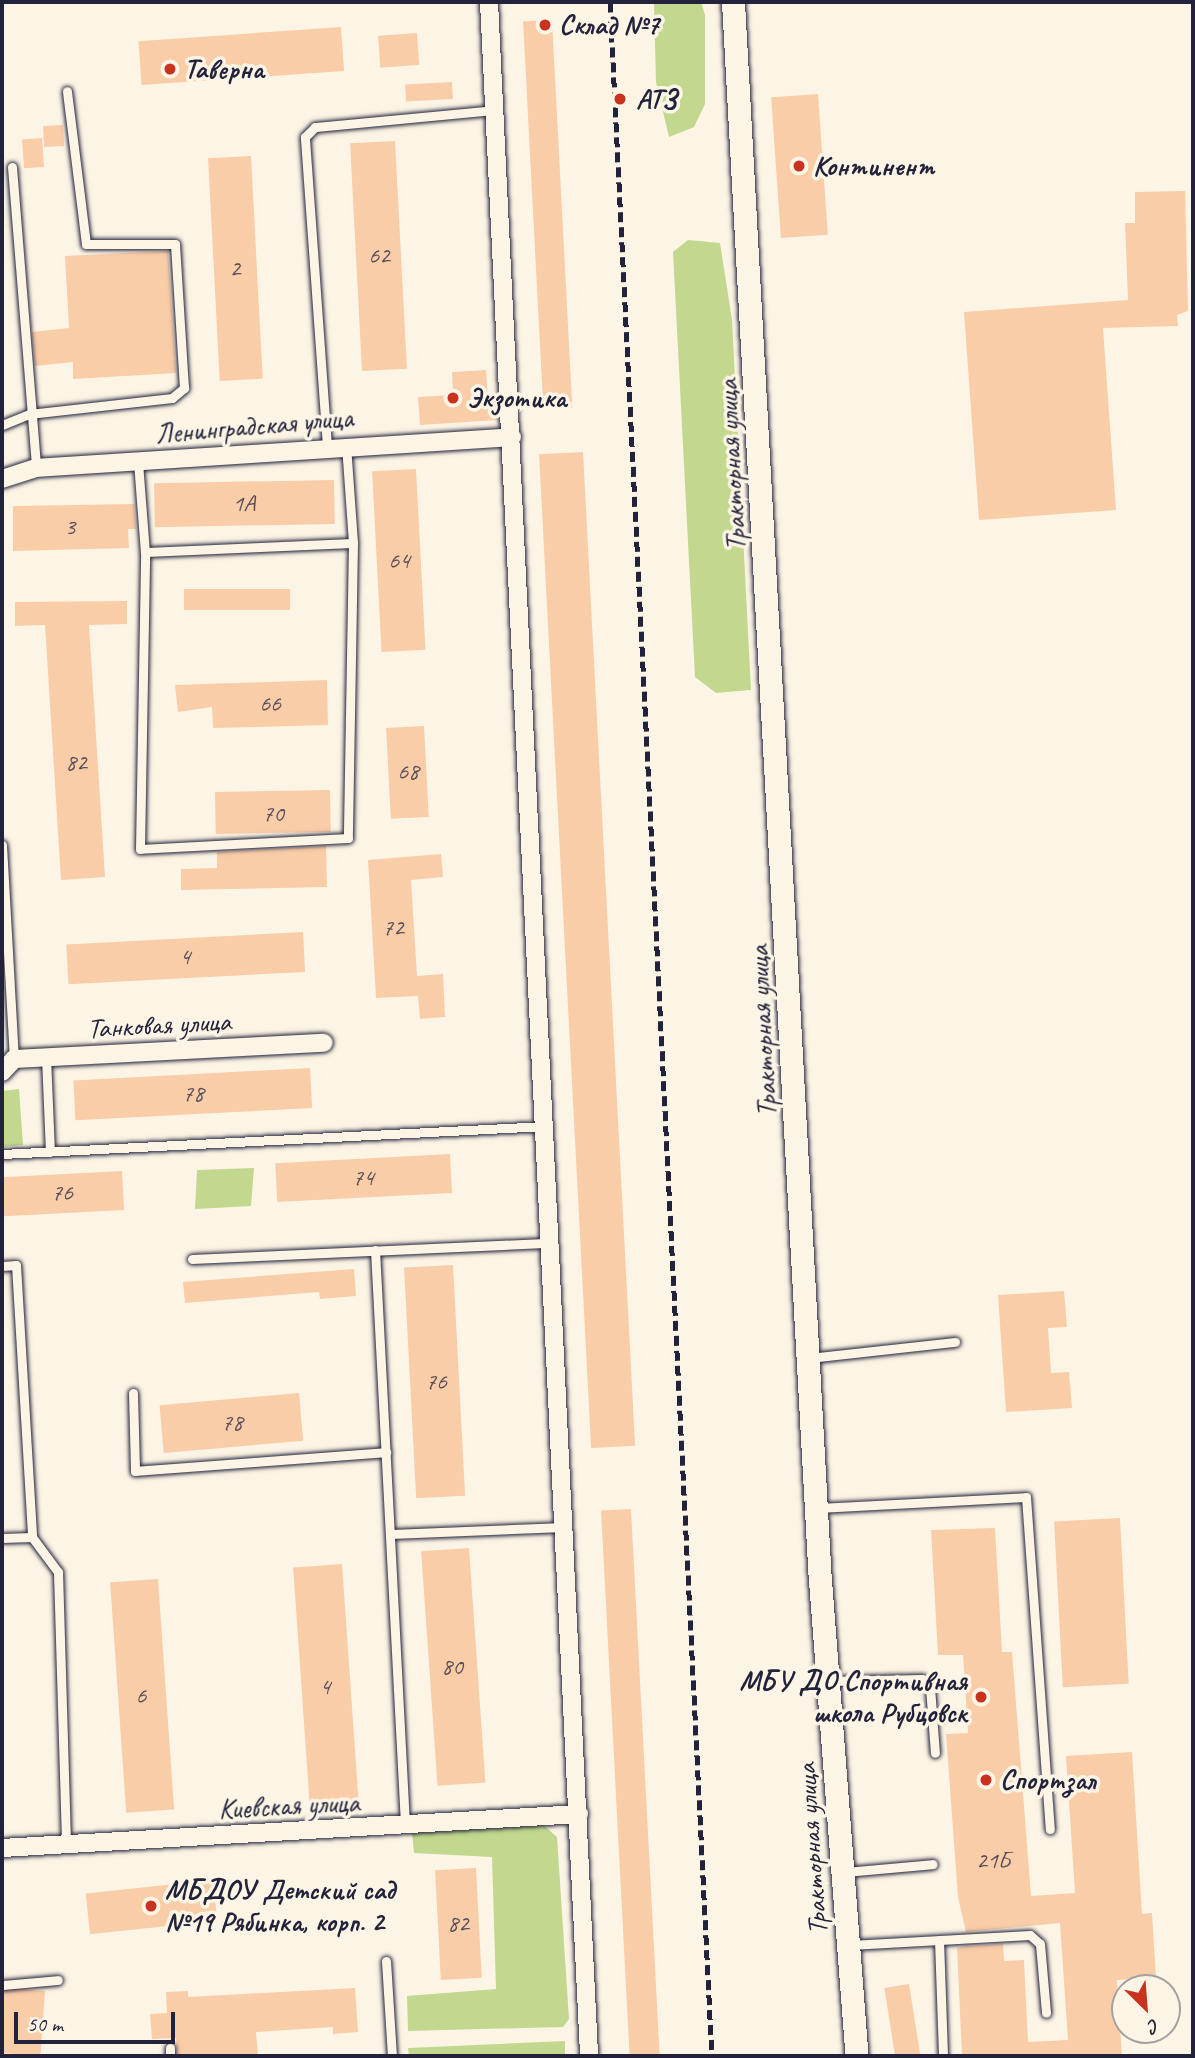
<!DOCTYPE html>
<html>
<head>
<meta charset="utf-8">
<style>
	body { margin:0 }
	#map { position:relative; width:1195px; height:2058px; overflow:hidden; background:#fcf5e5; font-family:Caveat,sans-serif }
	div>[style] { position:absolute }
	[style*='--x'] { left:calc(var(--x)*1px); top:calc(var(--y)*1px); width:calc(var(--w)*1px); rotate:calc(var(--a)*1deg) }
	.green>* { inset:0; background:#c1d88e }
	.building>* { inset:0; background:#facda9; transform-origin:0 0 }
	.roads { filter:drop-shadow(0 0 2px #22223b) drop-shadow(0 0 2px #22223b) }
	.service>* { height:9px; margin:-4.5px; padding:0 4.5px; transform-origin:4.5px; border-radius:4.5px; background:#fcf5e5 }
	.minor>* { height:18px; margin:-9px; padding:0 9px; transform-origin:9px; border-radius:9px; background:#fcf5e5 }
	.tertiary>* { height:23px; margin:-11.5px; padding:0 11.5px; transform-origin:11.5px; border-radius:11.5px; background:#fcf5e5 }
	.rail>* { height:5px; margin-top:-2.5px; transform-origin:0; background:repeating-linear-gradient(90deg,#22223b 0 10px,transparent 0 15px) }
	.dots>* { width:19px; height:19px; translate:-50% -50%; box-sizing:border-box; border:4px solid #fcf5e5; border-radius:50% }
	span { translate:-50% -50%; white-space:nowrap; text-align:center; line-height:1.15; -webkit-text-stroke:7px #fcf5e5; paint-order:stroke }
	.number-label { font-size:24px; color:#584d56 }
	.number-label span { -webkit-text-stroke-width:0 }
	.poi-label { font-size:28px; color:#22223b; font-weight:700 }
	.left { translate:0 -50%; text-align:left }
	.right { translate:-100% -50%; text-align:right }
	.street-label { font-size:28px; color:#22223b }
	.frame { position:absolute; inset:0; border:4px solid #22223b; pointer-events:none }
	.north { position:absolute; left:1111px; top:1974px; width:70px; height:70px; box-sizing:border-box; background:#fcf5e5; border:2px solid #a5a1a1; border-radius:50%; rotate:155deg; font-size:19px; font-weight:700; line-height:28px; text-align:center; color:#22223b }
	.north::after { content:''; display:block; margin:auto; width:24px; height:32px; background:#c8321e; clip-path:polygon(50% 0,100% 100%,50% 72%,0 100%) }
	.scale { position:absolute; left:14px; top:2012px; width:161px; height:32px; box-sizing:border-box; border:4px solid #22223b; border-top:0; padding-left:9px; font-size:21px; line-height:24px; white-space:nowrap; color:#22223b; -webkit-text-stroke:5px #fcf5e5; paint-order:stroke }
</style>
</head>
<body>
<div id="map">
	<div class="green">
		<div style="clip-path:polygon(654px 2px,701px 2px,705px 15px,705px 104px,694px 127px,669px 137px,656px 82px)"></div>
		<div style="clip-path:polygon(688px 240px,720px 243px,732px 320px,751px 690px,716px 693px,695px 677px,673px 252px)"></div>
		<div style="clip-path:polygon(19px 1089px,23px 1145px,2px 1147px,2px 1091px)"></div>
		<div style="clip-path:polygon(254px 1168px,251px 1206px,195px 1209px,197px 1170px)"></div>
		<div style="clip-path:polygon(542px 1824px,557px 1837px,569px 2019px,563px 2027px,408px 2031px,407px 1996px,496px 1989px,492px 1857px,414px 1853px,412px 1832px)"></div>
		<div style="clip-path:polygon(565px 2041px,565px 2056px,409px 2056px,408px 2048px)"></div>
	</div>
	<div class="building">
		<div style="left:552px;top:20px;width:388px;height:29px;rotate:87deg"></div>
		<div style="left:341px;top:27px;width:44px;height:203px;rotate:86deg"></div>
		<div style="left:417px;top:33px;width:32px;height:39px;rotate:86deg"></div>
		<div style="left:452px;top:82px;width:17px;height:47px;rotate:87deg"></div>
		<div style="left:818px;top:94px;width:141px;height:47px;rotate:86deg"></div>
		<div style="left:63px;top:125px;width:21px;height:20px;rotate:87deg"></div>
		<div style="left:42px;top:138px;width:29px;height:20px;rotate:86deg"></div>
		<div style="left:395px;top:141px;width:228px;height:45px;rotate:87deg"></div>
		<div style="left:251px;top:156px;width:223px;height:43px;rotate:87deg"></div>
		<div style="clip-path:polygon(1185px 191px,1188px 311px,1177px 315px,1178px 326px,1103px 328px,1116px 510px,979px 520px,964px 312px,1128px 300px,1125px 223px,1135px 223px,1135px 192px)"></div>
		<div style="clip-path:polygon(168px 251px,176px 373px,73px 379px,73px 362px,35px 366px,32px 332px,69px 328px,65px 256px)"></div>
		<div style="clip-path:polygon(486px 370px,488px 401px,497px 400px,498px 420px,420px 425px,418px 397px,453px 395px,452px 372px)"></div>
		<div style="left:583px;top:452px;width:995px;height:44px;rotate:87deg"></div>
		<div style="left:416px;top:469px;width:181px;height:44px;rotate:87deg"></div>
		<div style="left:334px;top:480px;width:44px;height:180px;rotate:89deg"></div>
		<div style="clip-path:polygon(134px 504px,136px 529px,128px 529px,129px 548px,13px 551px,13px 506px)"></div>
		<div style="left:290px;top:589px;width:21px;height:106px;rotate:90deg"></div>
		<div style="clip-path:polygon(127px 601px,127px 624px,89px 625px,105px 877px,61px 880px,45px 625px,15px 626px,15px 602px)"></div>
		<div style="clip-path:polygon(327px 680px,328px 725px,213px 728px,212px 707px,178px 712px,175px 685px)"></div>
		<div style="left:424px;top:726px;width:91px;height:38px;rotate:87deg"></div>
		<div style="left:330px;top:790px;width:42px;height:115px;rotate:89deg"></div>
		<div style="clip-path:polygon(326px 846px,327px 887px,181px 890px,181px 869px,217px 868px,217px 852px)"></div>
		<div style="clip-path:polygon(441px 854px,443px 877px,411px 880px,417px 976px,443px 974px,445px 1017px,420px 1019px,418px 996px,376px 998px,368px 860px)"></div>
		<div style="left:303px;top:932px;width:40px;height:237px;rotate:87deg"></div>
		<div style="left:310px;top:1068px;width:40px;height:237px;rotate:87deg"></div>
		<div style="left:450px;top:1154px;width:39px;height:175px;rotate:87deg"></div>
		<div style="left:122px;top:1171px;width:39px;height:120px;rotate:87deg"></div>
		<div style="left:453px;top:1265px;width:231px;height:49px;rotate:87deg"></div>
		<div style="clip-path:polygon(354px 1269px,356px 1296px,320px 1299px,319px 1292px,185px 1303px,183px 1282px)"></div>
		<div style="clip-path:polygon(1064px 1291px,1067px 1327px,1048px 1328px,1051px 1373px,1069px 1372px,1072px 1408px,1006px 1412px,998px 1295px)"></div>
		<div style="left:299px;top:1393px;width:48px;height:140px;rotate:85deg"></div>
		<div style="left:631px;top:1509px;width:548px;height:30px;rotate:87deg"></div>
		<div style="left:1120px;top:1518px;width:166px;height:66px;rotate:87deg"></div>
		<div style="clip-path:polygon(995px 1528px,1002px 1652px,1012px 1652px,1031px 1896px,1075px 1893px,1066px 1756px,1132px 1752px,1142px 1914px,1152px 1913px,1156px 1978px,1117px 1980px,1122px 2056px,962px 2056px,957px 1948px,967px 1946px,1003px 1944px,1004px 1961px,1024px 1960px,1028px 2042px,1068px 2040px,1060px 1923px,966px 1932px,958px 1897px,946px 1734px,968px 1733px,963px 1655px,938px 1655px,931px 1530px)"></div>
		<div style="left:469px;top:1548px;width:235px;height:48px;rotate:86deg"></div>
		<div style="left:342px;top:1564px;width:244px;height:49px;rotate:86deg"></div>
		<div style="left:158px;top:1579px;width:231px;height:48px;rotate:86deg"></div>
		<div style="left:476px;top:1868px;width:110px;height:41px;rotate:87deg"></div>
		<div style="left:213px;top:1880px;width:41px;height:128px;rotate:84deg"></div>
		<div style="left:909px;top:1984px;width:73px;height:25px;rotate:81deg"></div>
		<div style="clip-path:polygon(355px 1988px,358px 2032px,333px 2034px,333px 2027px,256px 2032px,258px 2056px,177px 2056px,176px 2038px,152px 2039px,150px 2014px,167px 2013px,166px 1992px,188px 1991px,188px 1997px)"></div>
		<div style="left:45px;top:1991px;width:65px;height:43px;rotate:94deg"></div>
	</div>
	<div class="roads">
		<div class="service">
			<div style="--x:12;--y:167;--w:302;--a:85.4"></div>
			<div style="--x:2;--y:425;--w:29;--a:-22"></div>
			<div style="--x:29;--y:414;--w:144;--a:-6.4"></div>
			<div style="--x:172;--y:398;--w:16;--a:-40"></div>
			<div style="--x:184;--y:388;--w:144;--a:-93.6"></div>
			<div style="--x:175;--y:244;--w:89;--a:180"></div>
			<div style="--x:86;--y:244;--w:154;--a:-97.1"></div>
			<div style="--x:346;--y:445;--w:98;--a:85.9"></div>
			<div style="--x:353;--y:543;--w:295;--a:91"></div>
			<div style="--x:348;--y:838;--w:208;--a:177"></div>
			<div style="--x:140;--y:849;--w:297;--a:-89"></div>
			<div style="--x:145;--y:552;--w:208;--a:-2.5"></div>
			<div style="--x:327;--y:446;--w:310;--a:-94.1"></div>
			<div style="--x:305;--y:137;--w:14;--a:-45"></div>
			<div style="--x:315;--y:127;--w:180;--a:-5.4"></div>
			<div style="--x:138;--y:462;--w:90;--a:85.6"></div>
			<div style="--x:2;--y:845;--w:214;--a:86.8"></div>
			<div style="--x:46;--y:1057;--w:95;--a:87.6"></div>
			<div style="--x:2;--y:1154;--w:544;--a:-2.95"></div>
			<div style="--x:375;--y:1250;--w:576;--a:87.01"></div>
			<div style="--x:192;--y:1259;--w:358;--a:-2.6"></div>
			<div style="--x:2;--y:1266;--w:14;--a:-4"></div>
			<div style="--x:16;--y:1265;--w:272;--a:86.6"></div>
			<div style="--x:32;--y:1537;--w:44;--a:53.4"></div>
			<div style="--x:58;--y:1572;--w:274;--a:88.3"></div>
			<div style="--x:809;--y:1358;--w:147;--a:-6.3"></div>
			<div style="--x:133;--y:1393;--w:78;--a:88.5"></div>
			<div style="--x:135;--y:1471;--w:252;--a:-4.3"></div>
			<div style="--x:818;--y:1508;--w:208;--a:-3"></div>
			<div style="--x:1026;--y:1497;--w:333;--a:85.9"></div>
			<div style="--x:391;--y:1534;--w:173;--a:-2.3"></div>
			<div style="--x:2;--y:1538;--w:30;--a:-2"></div>
			<div style="--x:831;--y:1681;--w:91;--a:-1.3"></div>
			<div style="--x:922;--y:1679;--w:11;--a:45"></div>
			<div style="--x:930;--y:1687;--w:66;--a:85.7"></div>
			<div style="--x:844;--y:1872;--w:89;--a:-5.1"></div>
			<div style="--x:939;--y:1940;--w:116;--a:88"></div>
			<div style="--x:850;--y:1945;--w:180;--a:-3.2"></div>
			<div style="--x:1030;--y:1935;--w:13;--a:42"></div>
			<div style="--x:1040;--y:1944;--w:69;--a:85"></div>
			<div style="--x:386;--y:1961;--w:95;--a:86.4"></div>
			<div style="--x:2;--y:1985;--w:56;--a:-5.1"></div>
			<div style="--x:170;--y:2048;--w:8;--a:90"></div>
		</div>
		<div class="minor">
			<div style="--x:489;--y:2;--w:2056;--a:87.21"></div>
			<div style="--x:2;--y:479;--w:36;--a:-18"></div>
			<div style="--x:36;--y:468;--w:477;--a:-3.7"></div>
			<div style="--x:2;--y:1072;--w:18;--a:-47"></div>
			<div style="--x:14;--y:1059;--w:310;--a:-3"></div>
			<div style="--x:2;--y:1848;--w:578;--a:-3.37"></div>
		</div>
		<div class="tertiary">
			<div style="--x:733;--y:2;--w:1567;--a:86.85"></div>
			<div style="--x:819;--y:1567;--w:490;--a:85.6"></div>
		</div>
	</div>
	<div class="rail">
		<div style="--x:610;--y:2;--w:2057;--a:87.16"></div>
	</div>
	<div class="dots">
		<div style="left:545px;top:25px;background:#c8321e"></div>
		<div style="left:170px;top:69px;background:#c8321e"></div>
		<div style="left:620px;top:99px;background:#c8321e"></div>
		<div style="left:799px;top:166px;background:#c8321e"></div>
		<div style="left:453px;top:398px;background:#c8321e"></div>
		<div style="left:981px;top:1697px;background:#c8321e"></div>
		<div style="left:986px;top:1780px;background:#c8321e"></div>
		<div style="left:151px;top:1906px;background:#c8321e"></div>
	</div>
	<div class="number-label">
		<span style="left:379px;top:256px">62</span>
		<span style="left:235px;top:269px">2</span>
		<span style="left:244px;top:504px">1А</span>
		<span style="left:70px;top:527px">3</span>
		<span style="left:399px;top:561px">64</span>
		<span style="left:270px;top:704px">66</span>
		<span style="left:76px;top:763px">82</span>
		<span style="left:408px;top:772px">68</span>
		<span style="left:273px;top:814px">70</span>
		<span style="left:393px;top:928px">72</span>
		<span style="left:185px;top:957px">4</span>
		<span style="left:193px;top:1094px">78</span>
		<span style="left:363px;top:1178px">74</span>
		<span style="left:62px;top:1193px">76</span>
		<span style="left:436px;top:1382px">76</span>
		<span style="left:232px;top:1423px">78</span>
		<span style="left:452px;top:1667px">80</span>
		<span style="left:325px;top:1687px">4</span>
		<span style="left:141px;top:1696px">6</span>
		<span style="left:993px;top:1861px">21Б</span>
		<span style="left:458px;top:1924px">82</span>
	</div>
	<div class="poi-label">
		<span class="left" style="left:559px;top:25px">Склад №7</span>
		<span class="left" style="left:184px;top:69px">Таверна</span>
		<span class="left" style="left:636px;top:99px">АТЗ</span>
		<span class="left" style="left:813px;top:166px">Континент</span>
		<span class="left" style="left:467px;top:398px">Экзотика</span>
		<span class="right" style="left:967px;top:1697px">МБУ ДО Спортивная<br>школа Рубцовск</span>
		<span class="left" style="left:1000px;top:1780px">Спортзал</span>
		<span class="left" style="left:165px;top:1906px">МБДОУ Детский сад<br>№19 Рябинка, корп. 2</span>
	</div>
	<div class="street-label">
		<span style="left:254px;top:426px;rotate:-5deg">Ленинградская улица</span>
		<span style="left:732px;top:465px;rotate:-93deg">Тракторная улица</span>
		<span style="left:159px;top:1025px;rotate:-3deg">Танковая улица</span>
		<span style="left:763px;top:1031px;rotate:-93deg">Тракторная улица</span>
		<span style="left:289px;top:1806px;rotate:-3deg">Киевская улица</span>
		<span style="left:812px;top:1849px;rotate:-94deg">Тракторная улица</span>
	</div>
	<div class="frame"></div>
	<div class="north">С</div>
	<div class="scale">50 m</div>
</div>
</body>
</html>
